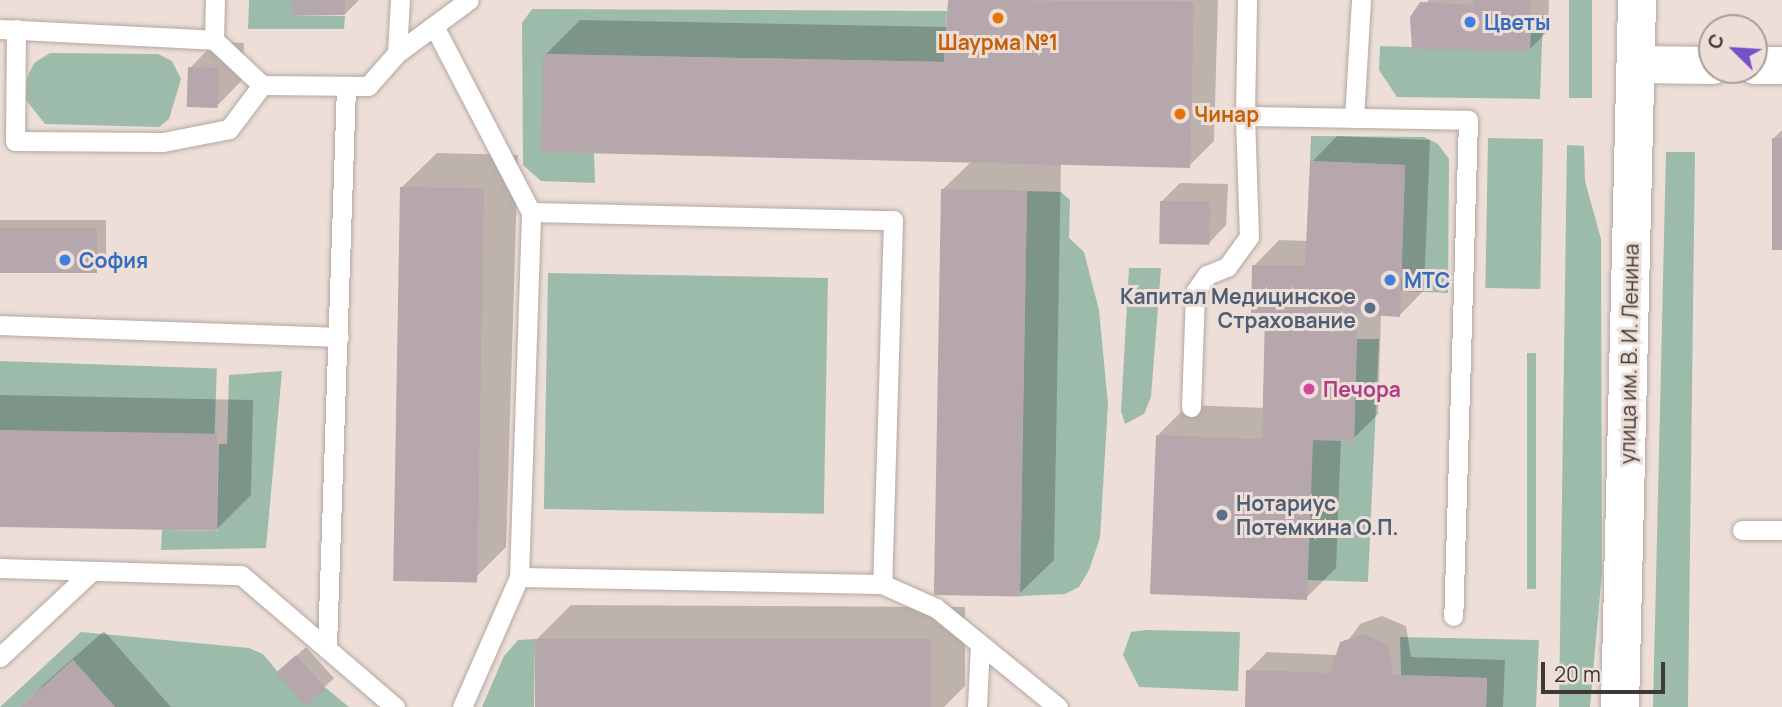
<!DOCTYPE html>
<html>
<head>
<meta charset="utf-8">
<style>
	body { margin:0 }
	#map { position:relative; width:1782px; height:707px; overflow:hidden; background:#eddfd8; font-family:Manrope,sans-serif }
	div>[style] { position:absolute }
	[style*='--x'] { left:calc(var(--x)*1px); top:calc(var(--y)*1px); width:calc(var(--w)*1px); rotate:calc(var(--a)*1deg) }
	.green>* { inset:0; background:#9dbbab; transform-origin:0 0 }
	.shadow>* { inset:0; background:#0003; transform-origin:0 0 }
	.building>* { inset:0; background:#b6a7ac; transform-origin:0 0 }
	.roads { filter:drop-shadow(0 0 2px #b4a7a0) drop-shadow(0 0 2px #b4a7a0) }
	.lane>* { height:19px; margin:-9.5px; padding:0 9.5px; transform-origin:9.5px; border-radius:9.5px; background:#fff }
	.street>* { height:37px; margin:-18.5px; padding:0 18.5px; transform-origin:18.5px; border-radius:18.5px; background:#fff }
	.secondary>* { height:38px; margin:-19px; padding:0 19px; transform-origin:19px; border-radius:19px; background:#fff }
	.dots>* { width:19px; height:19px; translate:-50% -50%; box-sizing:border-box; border:4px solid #eddfd8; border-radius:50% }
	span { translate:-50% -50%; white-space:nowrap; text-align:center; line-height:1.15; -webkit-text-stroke:6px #eddfd8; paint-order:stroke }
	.shop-label { font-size:21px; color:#366cbe; font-weight:700 }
	.left { translate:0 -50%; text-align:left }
	.food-label { font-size:21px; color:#c56008; font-weight:700 }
	.service-label { font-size:21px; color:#4e5e75; font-weight:700 }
	.right { translate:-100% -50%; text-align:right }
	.street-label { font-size:21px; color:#3e3936 }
	.hotel-label { font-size:21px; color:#b23c85; font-weight:700 }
	.north { position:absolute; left:1698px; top:14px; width:70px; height:70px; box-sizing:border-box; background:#eddfd8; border:2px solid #a79d97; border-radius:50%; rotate:294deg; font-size:19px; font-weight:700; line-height:28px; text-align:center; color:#3e3936 }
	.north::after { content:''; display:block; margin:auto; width:24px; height:32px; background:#7751ca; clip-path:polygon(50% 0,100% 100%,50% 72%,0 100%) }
	.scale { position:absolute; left:1541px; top:662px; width:124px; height:32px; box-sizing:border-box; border:4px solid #3e3936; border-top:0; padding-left:9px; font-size:21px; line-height:24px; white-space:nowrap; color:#3e3936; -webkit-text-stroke:5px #eddfd8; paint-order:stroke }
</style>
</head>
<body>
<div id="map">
	<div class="green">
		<div style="clip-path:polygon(249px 0,292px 0,292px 15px,345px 16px,344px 29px,248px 29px)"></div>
		<div style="left:1569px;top:0;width:23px;height:98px"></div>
		<div style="clip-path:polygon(532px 9px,947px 11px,944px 62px,543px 54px,594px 153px,595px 183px,541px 181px,523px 165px,522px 23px)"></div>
		<div style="clip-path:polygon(1531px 17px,1543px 17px,1540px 99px,1397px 97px,1379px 70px,1380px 46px,1530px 51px)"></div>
		<div style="clip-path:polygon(50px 53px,158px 54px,172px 61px,181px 79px,169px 119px,159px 127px,45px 124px,26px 100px,27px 78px,34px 63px)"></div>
		<div style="clip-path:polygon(1311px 136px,1424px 137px,1438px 144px,1449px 159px,1448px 293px,1401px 291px,1405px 165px,1310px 161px)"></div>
		<div style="left:1488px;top:138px;width:55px;height:150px;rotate:1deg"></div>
		<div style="clip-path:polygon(1567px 145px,1584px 146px,1585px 181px,1601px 239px,1602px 572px,1590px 707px,1559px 707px)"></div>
		<div style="clip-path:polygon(1666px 152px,1695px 152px,1688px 707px,1653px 707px)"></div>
		<div style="clip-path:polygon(1027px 191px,1061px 192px,1070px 200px,1069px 238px,1084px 252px,1099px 310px,1108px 404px,1100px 538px,1089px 570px,1079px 587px,1065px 594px,1020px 596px)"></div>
		<div style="clip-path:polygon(1129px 268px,1161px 268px,1151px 397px,1144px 414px,1125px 424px,1121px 411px)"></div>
		<div style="left:548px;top:273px;width:280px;height:236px;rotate:1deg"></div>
		<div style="clip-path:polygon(1357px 339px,1379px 339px,1368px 582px,1307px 580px,1312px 440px,1354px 441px)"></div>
		<div style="left:1527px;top:353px;width:9px;height:236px"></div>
		<div style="left:0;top:361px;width:217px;height:69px;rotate:2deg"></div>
		<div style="clip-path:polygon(282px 371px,266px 548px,161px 550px,162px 530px,217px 531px,219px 444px,227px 444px,229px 375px)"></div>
		<div style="clip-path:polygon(1146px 630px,1240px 632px,1238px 691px,1139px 687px,1123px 655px,1131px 632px)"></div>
		<div style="clip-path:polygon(81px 632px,249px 648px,263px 654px,306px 706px,326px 688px,349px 707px,115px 707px,73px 660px,20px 707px,0 707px)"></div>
		<div style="clip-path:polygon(1400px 637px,1539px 640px,1536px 707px,1486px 707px,1487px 678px,1401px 675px)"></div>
		<div style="clip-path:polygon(535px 639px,534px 707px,482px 707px,504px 656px,518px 640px)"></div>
	</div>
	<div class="shadow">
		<div style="clip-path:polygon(293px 0,359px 0,344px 15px)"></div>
		<div style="clip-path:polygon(950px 0,1218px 0,1214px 141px,1189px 166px,1061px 162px,1054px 560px,1019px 594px,942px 190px,974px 159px,545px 55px,580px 20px,949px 27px)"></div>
		<div style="clip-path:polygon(1429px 0,1549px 0,1548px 31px,1530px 49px,1412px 18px)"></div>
		<div style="clip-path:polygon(215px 42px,244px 43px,242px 80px,217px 106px,190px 68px)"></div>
		<div style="clip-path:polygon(1782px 130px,1782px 248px,1773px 139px)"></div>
		<div style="clip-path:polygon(1337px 136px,1430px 140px,1424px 290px,1399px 316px,1381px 314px,1378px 414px,1353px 439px,1341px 439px,1336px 568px,1306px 598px,1158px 435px,1188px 405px,1265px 408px,1267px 311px,1254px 266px,1279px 240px,1308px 241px,1312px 162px)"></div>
		<div style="clip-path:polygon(437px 153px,518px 155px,506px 547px,471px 582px,402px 187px)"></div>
		<div style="clip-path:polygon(1180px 183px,1228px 184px,1226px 225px,1208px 244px,1162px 201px)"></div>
		<div style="clip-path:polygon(0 220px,106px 220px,106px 262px,96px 271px,0 271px)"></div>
		<div style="clip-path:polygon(0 395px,253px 400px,251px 495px,216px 530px,0 526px)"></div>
		<div style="clip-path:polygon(571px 605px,965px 607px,965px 686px,944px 707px,536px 707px,537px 639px)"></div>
		<div style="clip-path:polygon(1382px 616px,1406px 626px,1411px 657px,1505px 660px,1503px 707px,1247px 707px,1248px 671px,1267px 652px,1338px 655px,1360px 624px)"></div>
		<div style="clip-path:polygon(104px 631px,171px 707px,22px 707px,44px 684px)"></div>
		<div style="left:306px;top:647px;width:42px;height:38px;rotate:48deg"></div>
	</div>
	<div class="building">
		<div style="left:292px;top:0;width:53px;height:15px"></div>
		<div style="clip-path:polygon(948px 0,1194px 2px,1190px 168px,541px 152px,543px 54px,944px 62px)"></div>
		<div style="clip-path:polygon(1473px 0,1531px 0,1530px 51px,1412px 49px,1410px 17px,1420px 2px,1473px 5px)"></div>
		<div style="left:188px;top:67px;width:31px;height:40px;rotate:2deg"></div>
		<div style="left:1772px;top:138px;width:10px;height:112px"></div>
		<div style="clip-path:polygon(1310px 161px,1405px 165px,1400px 317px,1357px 314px,1354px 441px,1313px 440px,1307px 600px,1150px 594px,1156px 435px,1262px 439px,1265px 313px,1251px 313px,1252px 265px,1305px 266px)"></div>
		<div style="left:400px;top:187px;width:84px;height:394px;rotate:1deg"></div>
		<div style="left:941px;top:189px;width:86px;height:406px;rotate:1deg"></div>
		<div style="left:1160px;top:201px;width:50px;height:43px;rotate:1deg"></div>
		<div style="left:97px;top:228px;width:45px;height:97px;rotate:90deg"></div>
		<div style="left:0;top:430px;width:218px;height:97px;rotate:1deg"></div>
		<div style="clip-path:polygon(1363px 634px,1388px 645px,1393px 675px,1487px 678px,1486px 707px,1245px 707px,1246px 670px,1330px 673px,1340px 642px)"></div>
		<div style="left:535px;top:639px;width:396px;height:68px"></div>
		<div style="left:296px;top:655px;width:45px;height:27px;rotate:48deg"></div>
		<div style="clip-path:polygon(73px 660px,115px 707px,20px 707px)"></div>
	</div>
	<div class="roads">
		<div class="lane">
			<div style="--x:1247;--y:0;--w:116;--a:91"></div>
			<div style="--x:1245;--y:116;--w:223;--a:1"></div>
			<div style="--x:1468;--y:120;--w:496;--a:91.7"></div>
			<div style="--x:434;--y:26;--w:210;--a:62.5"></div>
			<div style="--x:0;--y:29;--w:214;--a:2.9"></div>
			<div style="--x:214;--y:40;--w:66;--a:43.2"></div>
			<div style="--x:262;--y:85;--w:106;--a:0.5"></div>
			<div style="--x:368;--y:86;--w:44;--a:-48.7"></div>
			<div style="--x:397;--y:53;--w:89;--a:-36.4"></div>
			<div style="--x:16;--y:29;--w:112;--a:90.5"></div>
			<div style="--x:15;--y:141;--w:148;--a:0.4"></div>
			<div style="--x:163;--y:142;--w:67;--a:-11.1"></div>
			<div style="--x:229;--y:129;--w:55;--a:-53.1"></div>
			<div style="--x:214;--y:40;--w:40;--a:-88.6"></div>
			<div style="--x:397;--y:53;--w:53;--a:-86.8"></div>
			<div style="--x:1354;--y:118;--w:118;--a:-86.6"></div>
			<div style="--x:0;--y:325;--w:339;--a:2"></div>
			<div style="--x:1191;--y:407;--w:115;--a:-88"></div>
			<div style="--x:1195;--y:292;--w:21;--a:-55"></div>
			<div style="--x:1207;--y:275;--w:22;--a:-22"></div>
			<div style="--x:1227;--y:267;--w:37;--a:-54"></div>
			<div style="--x:1249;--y:237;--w:121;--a:-91.9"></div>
			<div style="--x:1742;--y:530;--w:40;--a:0"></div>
			<div style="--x:0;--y:568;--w:241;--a:1.7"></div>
			<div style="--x:241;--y:575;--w:203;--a:40.6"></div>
			<div style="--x:882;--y:584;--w:59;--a:24"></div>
			<div style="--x:936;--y:608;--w:157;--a:39.1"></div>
			<div style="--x:327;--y:645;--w:559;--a:-88.05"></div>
			<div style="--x:0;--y:657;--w:126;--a:-43.1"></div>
			<div style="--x:462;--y:707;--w:142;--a:-66.3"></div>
			<div style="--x:519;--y:577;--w:365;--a:-88.1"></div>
			<div style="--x:531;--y:212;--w:362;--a:1.3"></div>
			<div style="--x:893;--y:220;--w:364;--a:91.7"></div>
			<div style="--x:882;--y:584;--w:363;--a:-178.9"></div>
			<div style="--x:977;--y:707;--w:63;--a:-87.3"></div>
		</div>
		<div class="street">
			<div style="--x:1636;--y:64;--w:76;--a:0.8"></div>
			<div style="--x:1754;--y:65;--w:28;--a:0"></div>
		</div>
		<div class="secondary">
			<div style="--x:1620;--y:707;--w:707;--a:-88.62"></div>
		</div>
	</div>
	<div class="dots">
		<div style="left:998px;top:18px;background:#e8710a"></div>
		<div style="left:1470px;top:22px;background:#3f7fe0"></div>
		<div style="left:1180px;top:114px;background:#e8710a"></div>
		<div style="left:65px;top:260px;background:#3f7fe0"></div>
		<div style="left:1390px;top:280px;background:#3f7fe0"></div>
		<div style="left:1370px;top:308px;background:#5c6f8a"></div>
		<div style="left:1309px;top:389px;background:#d1479c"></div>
		<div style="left:1222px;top:515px;background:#5c6f8a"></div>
	</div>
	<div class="shop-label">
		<span class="left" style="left:1484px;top:22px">Цветы</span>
		<span class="left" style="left:79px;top:260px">София</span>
		<span class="left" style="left:1404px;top:280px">МТС</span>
	</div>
	<div class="food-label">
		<span style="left:998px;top:42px">Шаурма №1</span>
		<span class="left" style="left:1194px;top:114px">Чинар</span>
	</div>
	<div class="service-label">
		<span class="right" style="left:1356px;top:308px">Капитал Медицинское<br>Страхование</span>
		<span class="left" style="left:1236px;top:515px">Нотариус<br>Потемкина О.П.</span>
	</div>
	<div class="street-label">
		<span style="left:1629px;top:354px;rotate:-89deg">улица им. В. И. Ленина</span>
	</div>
	<div class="hotel-label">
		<span class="left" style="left:1323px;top:389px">Печора</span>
	</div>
	<div class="north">С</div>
	<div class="scale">20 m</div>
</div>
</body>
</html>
